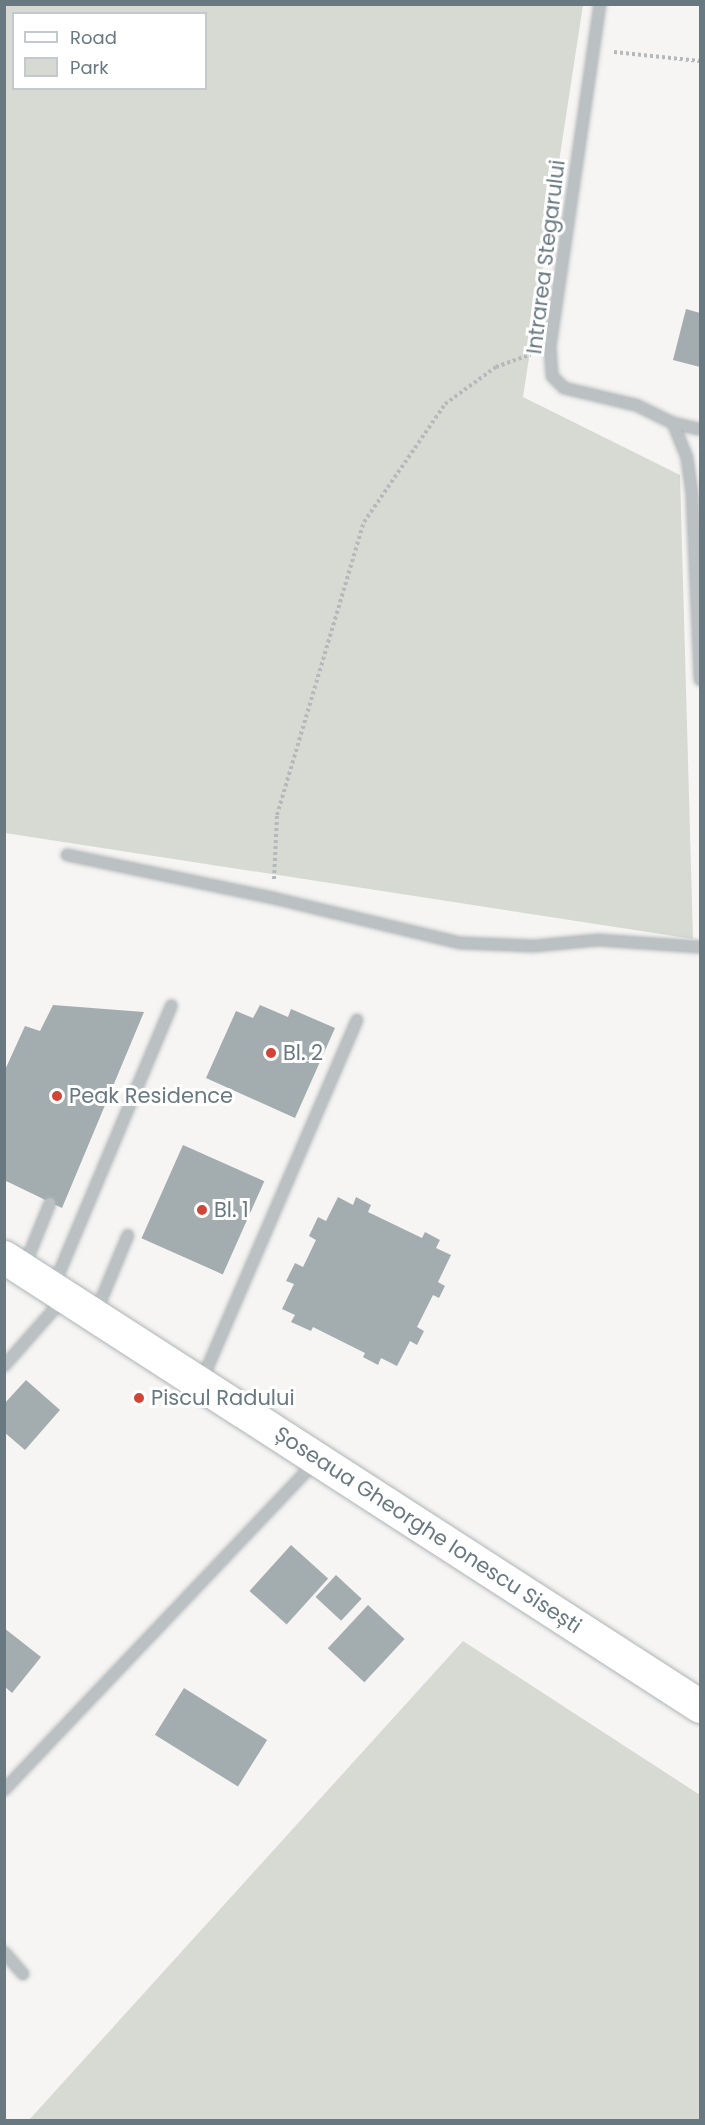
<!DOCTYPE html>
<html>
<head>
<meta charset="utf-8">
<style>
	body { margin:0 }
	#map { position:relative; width:705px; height:2125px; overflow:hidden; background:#f6f5f3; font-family:Poppins,sans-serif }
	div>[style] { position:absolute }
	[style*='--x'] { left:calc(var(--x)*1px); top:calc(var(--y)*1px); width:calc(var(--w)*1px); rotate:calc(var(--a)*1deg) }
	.green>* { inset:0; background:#d6dad2 }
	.building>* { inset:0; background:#a3acaf; transform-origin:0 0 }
	.path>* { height:4px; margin-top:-2px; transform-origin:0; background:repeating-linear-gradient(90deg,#b5b9bb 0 3px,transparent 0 6px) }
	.roads { filter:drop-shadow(0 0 2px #afb4b7) drop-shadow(0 0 2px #afb4b7) }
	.minor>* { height:10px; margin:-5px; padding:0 5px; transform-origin:5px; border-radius:5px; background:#bbc0c2 }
	.major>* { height:33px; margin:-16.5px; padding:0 16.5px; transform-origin:16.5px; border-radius:16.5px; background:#fff }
	.dots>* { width:16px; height:16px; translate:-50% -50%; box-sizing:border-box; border:3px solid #fff; border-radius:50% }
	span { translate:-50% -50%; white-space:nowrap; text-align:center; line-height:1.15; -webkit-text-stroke:6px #fff; paint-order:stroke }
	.street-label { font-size:21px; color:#687981 }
	.poi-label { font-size:21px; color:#687981 }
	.left { translate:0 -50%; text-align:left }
	.frame { position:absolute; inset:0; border:6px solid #687981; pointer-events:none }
	.legend { position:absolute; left:12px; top:12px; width:195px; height:78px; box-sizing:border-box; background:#fff; border:2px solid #c3c9cd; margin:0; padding:8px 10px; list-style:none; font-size:18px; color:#687981 }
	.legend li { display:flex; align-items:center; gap:12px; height:30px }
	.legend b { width:30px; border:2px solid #c3c9cd }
</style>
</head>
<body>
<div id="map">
	<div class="green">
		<div style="clip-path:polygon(evenodd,4px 5px,583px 5px,523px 397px,680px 475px,693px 939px,5px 833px,4px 5px,14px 14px,206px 14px,206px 88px,14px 88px,14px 14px)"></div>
		<div style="clip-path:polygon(463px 1641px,700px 1795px,700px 2120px,29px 2120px)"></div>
	</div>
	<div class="building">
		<div style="clip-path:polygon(686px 309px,700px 313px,700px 367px,673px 360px)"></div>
		<div style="clip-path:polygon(53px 1005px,144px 1012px,62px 1208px,4px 1180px,4px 1072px,25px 1026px,40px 1031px)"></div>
		<div style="clip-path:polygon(260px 1005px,288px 1017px,291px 1009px,335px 1028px,295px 1118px,206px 1078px,236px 1011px,253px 1018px)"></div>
		<div style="left:183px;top:1145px;width:89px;height:102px;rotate:24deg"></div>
		<div style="clip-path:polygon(338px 1197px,353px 1205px,356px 1197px,371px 1205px,368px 1212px,422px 1238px,425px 1232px,440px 1240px,436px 1248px,451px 1255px,438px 1282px,445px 1286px,439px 1298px,433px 1295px,417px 1327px,424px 1331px,417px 1345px,410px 1341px,397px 1366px,381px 1358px,378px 1365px,363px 1357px,365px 1353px,313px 1327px,311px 1331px,291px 1322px,295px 1315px,282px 1309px,294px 1284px,286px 1281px,295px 1263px,303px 1267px,316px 1240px,309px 1236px,318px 1217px,326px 1221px)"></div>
		<div style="clip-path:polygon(26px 1380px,60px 1410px,25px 1450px,4px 1432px,4px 1404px)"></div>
		<div style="left:291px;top:1545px;width:50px;height:62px;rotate:42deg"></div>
		<div style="left:336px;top:1575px;width:35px;height:30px;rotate:43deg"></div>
		<div style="left:368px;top:1605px;width:50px;height:59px;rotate:43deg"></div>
		<div style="clip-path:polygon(4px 1628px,41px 1657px,12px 1693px,4px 1686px)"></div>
		<div style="left:184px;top:1688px;width:98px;height:55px;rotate:32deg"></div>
	</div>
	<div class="path">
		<div style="--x:614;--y:52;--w:86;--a:6"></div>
		<div style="--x:274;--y:879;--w:64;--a:-87.3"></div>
		<div style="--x:277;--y:815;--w:306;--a:-73.5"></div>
		<div style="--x:364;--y:522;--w:143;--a:-55.5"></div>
		<div style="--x:445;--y:404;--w:63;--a:-36"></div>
		<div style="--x:496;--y:367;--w:37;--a:-20"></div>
	</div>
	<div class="roads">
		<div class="minor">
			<div style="--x:600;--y:4;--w:347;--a:98.3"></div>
			<div style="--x:550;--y:347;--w:29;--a:86"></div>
			<div style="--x:552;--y:376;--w:17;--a:45"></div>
			<div style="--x:564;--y:388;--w:74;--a:13.3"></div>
			<div style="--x:636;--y:405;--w:41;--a:25.9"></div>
			<div style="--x:673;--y:423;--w:38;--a:68"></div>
			<div style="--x:687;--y:458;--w:36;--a:82"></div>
			<div style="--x:692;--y:494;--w:186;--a:87.5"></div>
			<div style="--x:673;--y:423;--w:28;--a:13"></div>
			<div style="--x:67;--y:855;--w:210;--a:11.8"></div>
			<div style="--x:273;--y:898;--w:193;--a:13.5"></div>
			<div style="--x:461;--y:943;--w:73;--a:2.4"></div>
			<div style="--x:534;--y:946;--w:64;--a:-5.4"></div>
			<div style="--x:598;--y:940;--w:102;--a:3.9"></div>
			<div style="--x:24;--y:1267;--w:69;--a:-67.9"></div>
			<div style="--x:54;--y:1285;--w:303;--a:-67.2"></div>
			<div style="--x:96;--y:1312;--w:83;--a:-67.4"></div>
			<div style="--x:4;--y:1366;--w:89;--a:-48.6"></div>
			<div style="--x:202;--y:1380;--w:392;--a:-66.7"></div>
			<div style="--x:4;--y:1790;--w:453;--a:-46.5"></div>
			<div style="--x:4;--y:1952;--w:29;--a:49"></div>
		</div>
		<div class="major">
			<div style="--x:4;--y:1257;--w:828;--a:32.83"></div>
		</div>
	</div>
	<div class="dots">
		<div style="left:271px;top:1053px;background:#d24536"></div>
		<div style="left:57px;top:1096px;background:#d24536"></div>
		<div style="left:202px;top:1210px;background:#d24536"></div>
		<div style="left:139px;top:1398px;background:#d24536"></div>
	</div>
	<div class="street-label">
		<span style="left:546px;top:257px;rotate:-83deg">Intrarea Stegarului</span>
		<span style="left:428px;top:1530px;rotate:33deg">Șoseaua Gheorghe Ionescu Sisești</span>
	</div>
	<div class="poi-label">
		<span class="left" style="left:283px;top:1053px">Bl. 2</span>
		<span class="left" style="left:69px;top:1096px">Peak Residence</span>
		<span class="left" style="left:214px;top:1210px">Bl. 1</span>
		<span class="left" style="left:151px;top:1398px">Piscul Radului</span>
	</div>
	<div class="frame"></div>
	<ul class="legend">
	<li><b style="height:8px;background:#fff"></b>Road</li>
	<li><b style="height:16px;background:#d6dad2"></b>Park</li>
	</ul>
</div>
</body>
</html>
